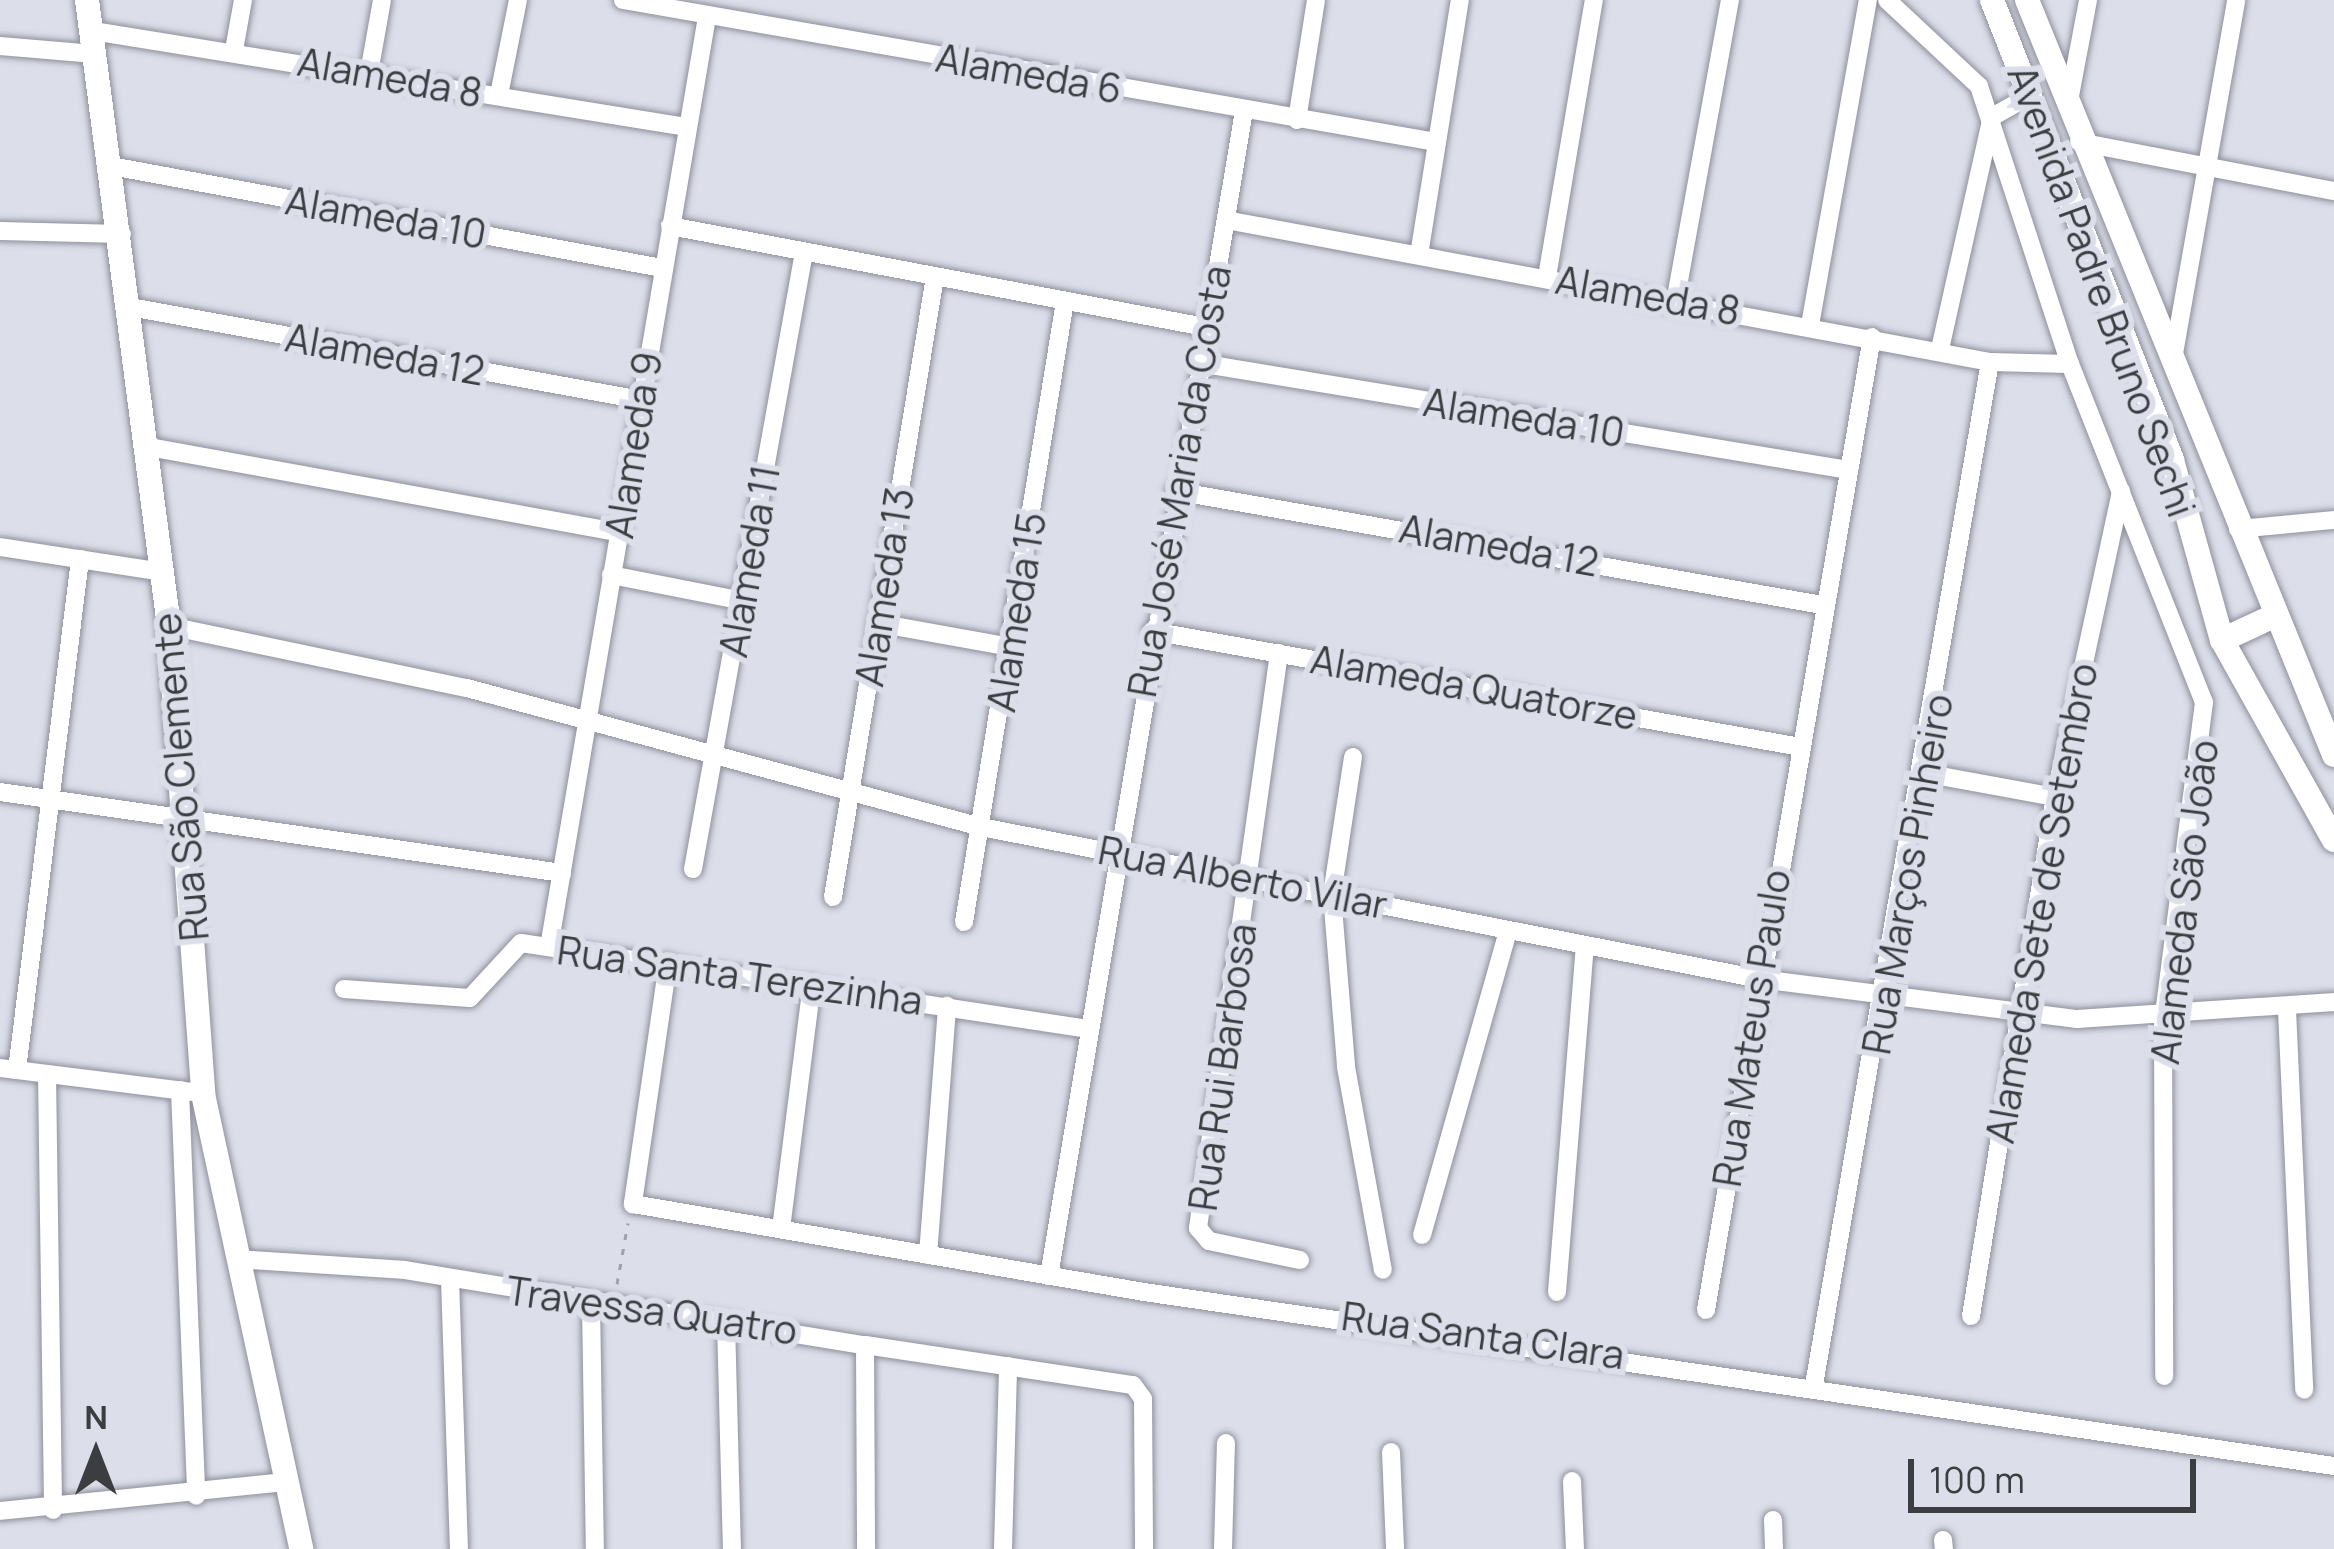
<!DOCTYPE html>
<html>
<head>
<meta charset="utf-8">
<style>
	body { margin:0 }
	#map { position:relative; width:2334px; height:1549px; overflow:hidden; background:#dcdfea; font-family:Manrope,sans-serif }
	div>[style] { position:absolute }
	[style*='--x'] { left:calc(var(--x)*1px); top:calc(var(--y)*1px); width:calc(var(--w)*1px); rotate:calc(var(--a)*1deg) }
	.path>* { height:3px; margin-top:-1.5px; transform-origin:0; background:repeating-linear-gradient(90deg,#9ea1a9 0 6px,transparent 0 15px) }
	.roads { filter:drop-shadow(0 0 3px #8e909b) drop-shadow(0 0 3px #8e909b) }
	.street>* { height:18px; margin:-9px; padding:0 9px; transform-origin:9px; border-radius:9px; background:#fff }
	.secondary>* { height:24px; margin:-12px; padding:0 12px; transform-origin:12px; border-radius:12px; background:#fff }
	span { translate:-50% -50%; white-space:nowrap; text-align:center; line-height:1.15; -webkit-text-stroke:12px #dcdfea; paint-order:stroke }
	.street-label { font-size:39px; color:#3b3d41 }
	.north { position:absolute; left:36px; top:1393px; width:120px; height:120px; -webkit-text-stroke:9px #dcdfea; paint-order:stroke; rotate:0deg; font-size:33px; font-weight:700; line-height:48px; text-align:center; color:#3b3d41 }
	.north::after { content:''; display:block; margin:auto; width:42px; height:54px; background:#3b3d41; clip-path:polygon(50% 0,100% 100%,50% 72%,0 100%) }
	.scale { position:absolute; left:1908px; top:1459px; width:288px; height:54px; box-sizing:border-box; border:6px solid #3b3d41; border-top:0; padding-left:15px; font-size:36px; line-height:42px; white-space:nowrap; color:#3b3d41; -webkit-text-stroke:9px #dcdfea; paint-order:stroke }
</style>
</head>
<body>
<div id="map">
	<div class="path">
		<div style="--x:617;--y:1284;--w:62;--a:-79.8"></div>
	</div>
	<div class="roads">
		<div class="street">
			<div style="--x:623;--y:0;--w:826;--a:9.9"></div>
			<div style="--x:1887;--y:0;--w:126;--a:43.1"></div>
			<div style="--x:1979;--y:86;--w:293;--a:71.9"></div>
			<div style="--x:2070;--y:364;--w:364;--a:68.4"></div>
			<div style="--x:2204;--y:702;--w:321;--a:97.3"></div>
			<div style="--x:2163;--y:1020;--w:356;--a:89.8"></div>
			<div style="--x:93;--y:31;--w:602;--a:9.18"></div>
			<div style="--x:0;--y:46;--w:95;--a:4.8"></div>
			<div style="--x:234;--y:50;--w:51;--a:-79.8"></div>
			<div style="--x:369;--y:73;--w:74;--a:-79.9"></div>
			<div style="--x:499;--y:95;--w:97;--a:-78.7"></div>
			<div style="--x:2069;--y:101;--w:103;--a:-79.3"></div>
			<div style="--x:1297;--y:120;--w:121;--a:-81"></div>
			<div style="--x:2079;--y:142;--w:260;--a:10.9"></div>
			<div style="--x:111;--y:166;--w:560;--a:10.49"></div>
			<div style="--x:1226;--y:220;--w:777;--a:10.53"></div>
			<div style="--x:1990;--y:362;--w:80;--a:1.4"></div>
			<div style="--x:670;--y:226;--w:544;--a:10.69"></div>
			<div style="--x:0;--y:231;--w:122;--a:1.4"></div>
			<div style="--x:1419;--y:255;--w:258;--a:-80.9"></div>
			<div style="--x:1547;--y:277;--w:281;--a:-80.4"></div>
			<div style="--x:1676;--y:297;--w:302;--a:-79.7"></div>
			<div style="--x:130;--y:307;--w:519;--a:10.31"></div>
			<div style="--x:1810;--y:325;--w:330;--a:-79.9"></div>
			<div style="--x:1940;--y:349;--w:238;--a:-77.4"></div>
			<div style="--x:1992;--y:117;--w:43;--a:-29.6"></div>
			<div style="--x:2173;--y:359;--w:364;--a:-80"></div>
			<div style="--x:1199;--y:363;--w:659;--a:9.35"></div>
			<div style="--x:149;--y:447;--w:478;--a:10.3"></div>
			<div style="--x:1175;--y:491;--w:657;--a:9.99"></div>
			<div style="--x:2238;--y:529;--w:96;--a:-5.4"></div>
			<div style="--x:0;--y:547;--w:165;--a:8.7"></div>
			<div style="--x:611;--y:575;--w:135;--a:11.1"></div>
			<div style="--x:877;--y:623;--w:136;--a:10.2"></div>
			<div style="--x:169;--y:626;--w:304;--a:11.8"></div>
			<div style="--x:467;--y:688;--w:532;--a:15.13"></div>
			<div style="--x:981;--y:827;--w:794;--a:11.04"></div>
			<div style="--x:1760;--y:979;--w:320;--a:7.2"></div>
			<div style="--x:2077;--y:1019;--w:258;--a:-3.8"></div>
			<div style="--x:1152;--y:631;--w:653;--a:10.14"></div>
			<div style="--x:1279;--y:653;--w:581;--a:98.02"></div>
			<div style="--x:1198;--y:1228;--w:17;--a:50"></div>
			<div style="--x:1209;--y:1241;--w:93;--a:11.8"></div>
			<div style="--x:1353;--y:757;--w:140;--a:98.7"></div>
			<div style="--x:1332;--y:895;--w:173;--a:85.3"></div>
			<div style="--x:1346;--y:1067;--w:206;--a:79.7"></div>
			<div style="--x:1924;--y:773;--w:133;--a:10.4"></div>
			<div style="--x:0;--y:792;--w:568;--a:8.2"></div>
			<div style="--x:693;--y:869;--w:627;--a:-79.8"></div>
			<div style="--x:833;--y:897;--w:628;--a:-80.66"></div>
			<div style="--x:964;--y:922;--w:629;--a:-80.76"></div>
			<div style="--x:549;--y:947;--w:943;--a:-80.36"></div>
			<div style="--x:668;--y:963;--w:244;--a:98.3"></div>
			<div style="--x:633;--y:1204;--w:519;--a:9.77"></div>
			<div style="--x:1144;--y:1292;--w:1203;--a:8.32"></div>
			<div style="--x:344;--y:989;--w:126;--a:4.1"></div>
			<div style="--x:470;--y:998;--w:75;--a:-47.2"></div>
			<div style="--x:521;--y:943;--w:573;--a:8.62"></div>
			<div style="--x:2287;--y:1010;--w:380;--a:87.4"></div>
			<div style="--x:0;--y:1068;--w:193;--a:7.1"></div>
			<div style="--x:17;--y:1070;--w:515;--a:-82.97"></div>
			<div style="--x:47;--y:1074;--w:436;--a:89.2"></div>
			<div style="--x:180;--y:1090;--w:406;--a:87.7"></div>
			<div style="--x:781;--y:1229;--w:246;--a:-82.8"></div>
			<div style="--x:1422;--y:1235;--w:316;--a:-74.2"></div>
			<div style="--x:928;--y:1255;--w:250;--a:-85.6"></div>
			<div style="--x:237;--y:1259;--w:168;--a:3.7"></div>
			<div style="--x:405;--y:1270;--w:466;--a:9.3"></div>
			<div style="--x:865;--y:1345;--w:204;--a:89.7"></div>
			<div style="--x:1049;--y:1276;--w:1181;--a:-80.5"></div>
			<div style="--x:450;--y:1279;--w:270;--a:88.1"></div>
			<div style="--x:1557;--y:1292;--w:346;--a:-85.4"></div>
			<div style="--x:591;--y:1303;--w:246;--a:89.1"></div>
			<div style="--x:1706;--y:1310;--w:987;--a:-80.32"></div>
			<div style="--x:1971;--y:1316;--w:526;--a:-80.81"></div>
			<div style="--x:2055;--y:797;--w:313;--a:-77.8"></div>
			<div style="--x:726;--y:1322;--w:227;--a:88.5"></div>
			<div style="--x:865;--y:1345;--w:271;--a:8.5"></div>
			<div style="--x:1133;--y:1385;--w:17;--a:54"></div>
			<div style="--x:1143;--y:1399;--w:150;--a:89.6"></div>
			<div style="--x:1814;--y:1385;--w:1038;--a:-80.24"></div>
			<div style="--x:1391;--y:1452;--w:97;--a:87.6"></div>
			<div style="--x:1572;--y:1481;--w:68;--a:87.5"></div>
			<div style="--x:0;--y:1511;--w:285;--a:-5.8"></div>
			<div style="--x:1773;--y:1520;--w:29;--a:88"></div>
			<div style="--x:1943;--y:1540;--w:9;--a:84"></div>
			<div style="--x:1003;--y:1549;--w:183;--a:-88.4"></div>
			<div style="--x:1223;--y:1549;--w:106;--a:-88.4"></div>
		</div>
		<div class="secondary">
			<div style="--x:87;--y:0;--w:631;--a:82.54"></div>
			<div style="--x:169;--y:626;--w:469;--a:85.8"></div>
			<div style="--x:203;--y:1094;--w:465;--a:77.8"></div>
			<div style="--x:1992;--y:0;--w:494;--a:68.6"></div>
			<div style="--x:2172;--y:460;--w:187;--a:74.5"></div>
			<div style="--x:2222;--y:640;--w:229;--a:60.8"></div>
			<div style="--x:2027;--y:0;--w:815;--a:67.87"></div>
			<div style="--x:2222;--y:640;--w:60;--a:-24.8"></div>
		</div>
	</div>
	<div class="street-label">
		<span style="left:1029px;top:73px;rotate:10deg">Alameda 6</span>
		<span style="left:390px;top:77px;rotate:10deg">Alameda 8</span>
		<span style="left:386px;top:217px;rotate:10deg">Alameda 10</span>
		<span style="left:2102px;top:291px;rotate:70deg">Avenida Padre Bruno Sechi</span>
		<span style="left:1648px;top:295px;rotate:10deg">Alameda 8</span>
		<span style="left:385px;top:354px;rotate:10deg">Alameda 12</span>
		<span style="left:1524px;top:417px;rotate:9deg">Alameda 10</span>
		<span style="left:633px;top:445px;rotate:-81deg">Alameda 9</span>
		<span style="left:1179px;top:481px;rotate:-80deg">Rua José Maria da Costa</span>
		<span style="left:1499px;top:545px;rotate:10deg">Alameda 12</span>
		<span style="left:749px;top:561px;rotate:-80deg">Alameda 11</span>
		<span style="left:884px;top:587px;rotate:-81deg">Alameda 13</span>
		<span style="left:1016px;top:612px;rotate:-81deg">Alameda 15</span>
		<span style="left:1474px;top:687px;rotate:10deg">Alameda Quatorze</span>
		<span style="left:180px;top:777px;rotate:-95deg">Rua São Clemente</span>
		<span style="left:1907px;top:874px;rotate:-80deg">Rua Marços Pinheiro</span>
		<span style="left:1243px;top:877px;rotate:11deg">Rua Alberto Vilar</span>
		<span style="left:2184px;top:902px;rotate:-83deg">Alameda São João</span>
		<span style="left:2041px;top:903px;rotate:-80deg">Alameda Sete de Setembro</span>
		<span style="left:740px;top:975px;rotate:8deg">Rua Santa Terezinha</span>
		<span style="left:1751px;top:1028px;rotate:-81deg">Rua Mateus Paulo</span>
		<span style="left:1222px;top:1067px;rotate:-82deg">Rua Rui Barbosa</span>
		<span style="left:652px;top:1310px;rotate:8deg">Travessa Quatro</span>
		<span style="left:1483px;top:1335px;rotate:8deg">Rua Santa Clara</span>
	</div>
	<div class="north">N</div>
	<div class="scale">100 m</div>
</div>
</body>
</html>
